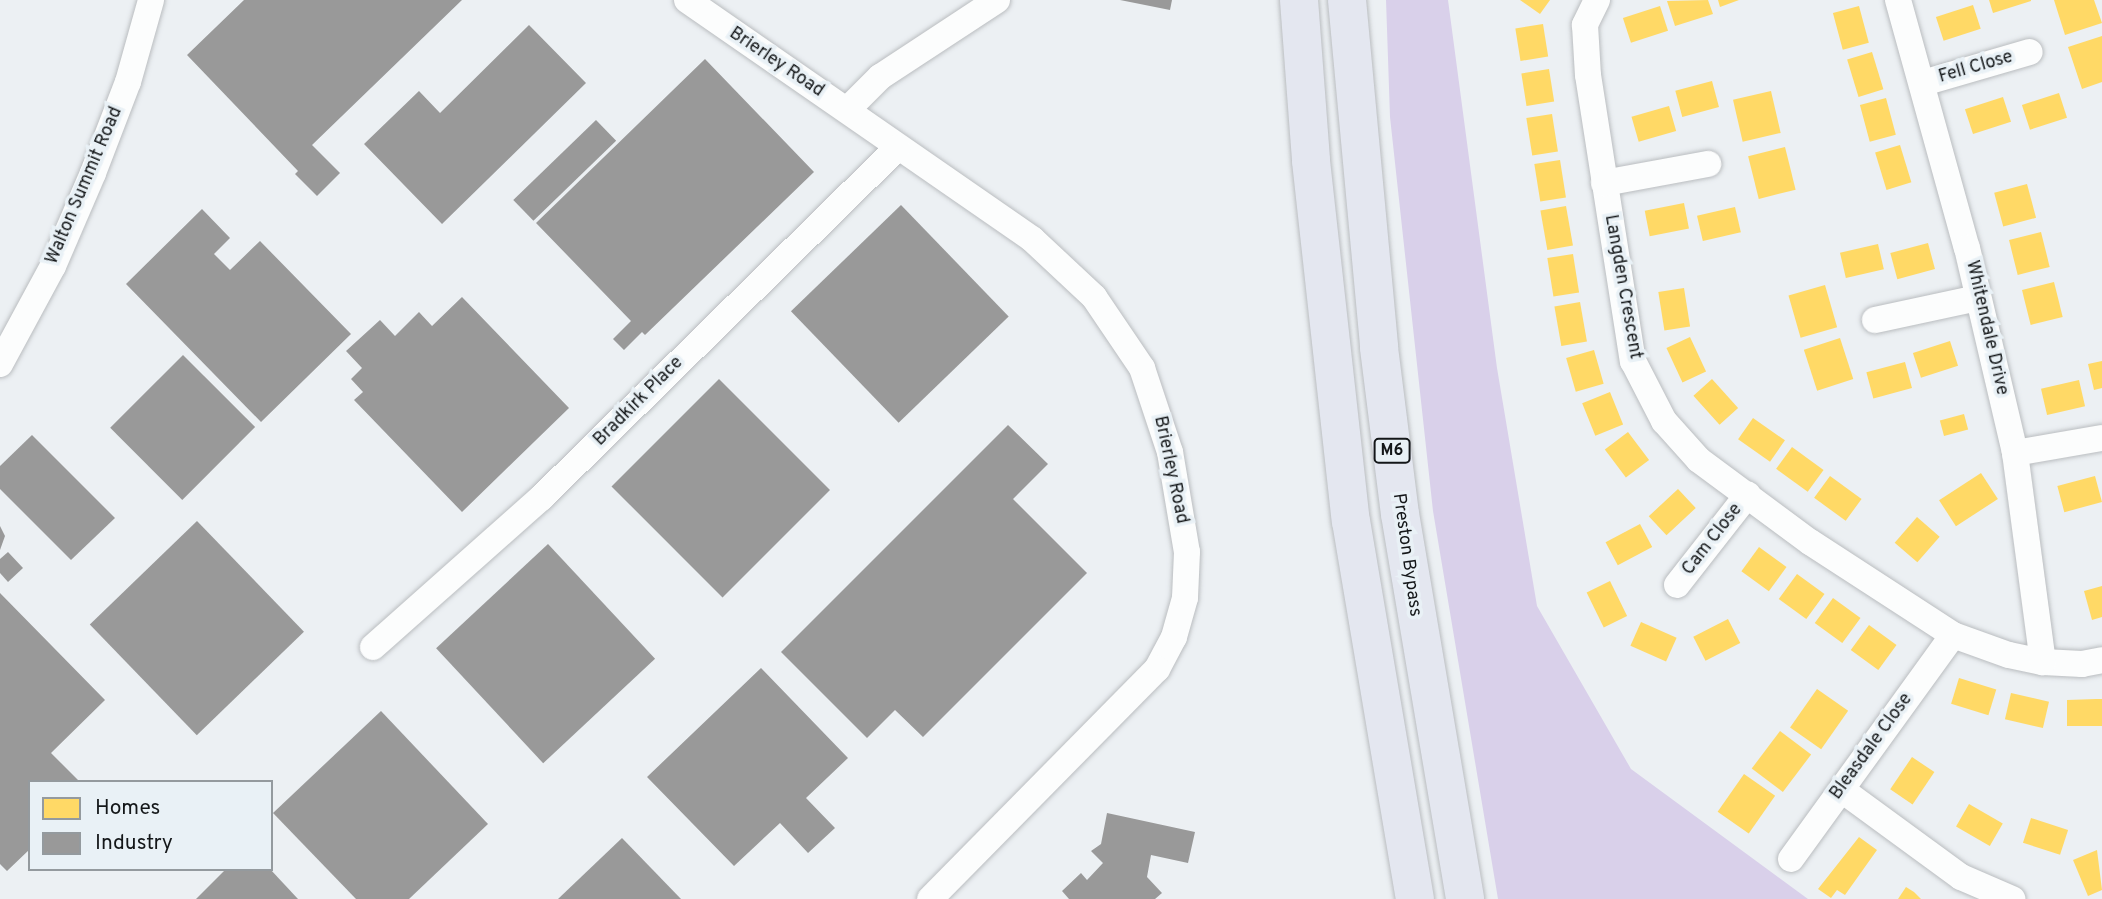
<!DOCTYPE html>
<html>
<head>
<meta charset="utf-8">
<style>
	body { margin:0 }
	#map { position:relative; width:2102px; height:899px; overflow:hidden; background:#ecf0f3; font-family:Overpass,sans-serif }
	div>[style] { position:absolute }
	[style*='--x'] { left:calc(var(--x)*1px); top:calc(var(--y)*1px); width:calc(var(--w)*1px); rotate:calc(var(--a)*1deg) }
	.forest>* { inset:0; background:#d9d0ea }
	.homes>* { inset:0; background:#ffd966; transform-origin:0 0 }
	.industry>* { inset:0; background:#999; transform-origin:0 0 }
	.roads { filter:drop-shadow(0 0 2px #babdc0) drop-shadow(0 0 2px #babdc0) }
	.minor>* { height:26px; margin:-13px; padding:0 13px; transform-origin:13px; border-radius:13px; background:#fcfdfd }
	.highway>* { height:38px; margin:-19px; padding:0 19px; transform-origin:19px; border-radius:19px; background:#e4e7f0 }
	span { translate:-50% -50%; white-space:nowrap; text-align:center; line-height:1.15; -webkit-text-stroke:7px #e9f1f6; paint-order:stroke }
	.shield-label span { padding:2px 5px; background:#e9f1f6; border:2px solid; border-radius:5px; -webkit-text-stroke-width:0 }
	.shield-label { font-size:16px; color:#141719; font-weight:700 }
	.street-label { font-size:18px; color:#141719 }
	.legend { position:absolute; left:28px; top:780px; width:245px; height:91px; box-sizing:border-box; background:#e9f1f6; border:2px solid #949a9e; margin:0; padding:9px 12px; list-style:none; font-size:21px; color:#141719 }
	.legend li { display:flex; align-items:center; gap:14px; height:35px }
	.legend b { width:35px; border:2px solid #949a9e }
</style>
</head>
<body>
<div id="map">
	<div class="forest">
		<div style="clip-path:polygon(1386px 0,1448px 0,1497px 368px,1537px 606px,1631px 769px,1808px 899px,1498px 899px,1433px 511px,1390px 117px)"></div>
	</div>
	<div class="homes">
		<div style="clip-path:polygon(1520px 0,1550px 0,1540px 14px)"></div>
		<div style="clip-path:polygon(1708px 0,1713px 14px,1675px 26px,1667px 1px)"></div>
		<div style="clip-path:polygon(1718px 0,1739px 0,1720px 7px)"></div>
		<div style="clip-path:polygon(1989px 0,2031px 0,2031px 1px,1993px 13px)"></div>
		<div style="clip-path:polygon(2054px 0,2094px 0,2102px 23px,2065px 35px)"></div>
		<div style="left:1973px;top:5px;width:25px;height:39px;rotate:72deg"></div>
		<div style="left:1660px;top:6px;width:26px;height:39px;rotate:72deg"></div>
		<div style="left:1859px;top:6px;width:38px;height:27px;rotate:75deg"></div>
		<div style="left:1543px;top:24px;width:33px;height:28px;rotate:81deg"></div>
		<div style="clip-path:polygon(2102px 36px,2102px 82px,2082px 89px,2068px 47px)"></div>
		<div style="left:1872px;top:52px;width:39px;height:26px;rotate:73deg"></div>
		<div style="left:1549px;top:69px;width:33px;height:28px;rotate:81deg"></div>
		<div style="left:1712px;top:81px;width:27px;height:38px;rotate:75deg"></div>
		<div style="left:1771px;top:91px;width:43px;height:39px;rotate:77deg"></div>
		<div style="left:2059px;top:93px;width:26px;height:39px;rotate:72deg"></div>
		<div style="left:2003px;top:97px;width:26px;height:40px;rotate:72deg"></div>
		<div style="left:1886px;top:98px;width:38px;height:27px;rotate:75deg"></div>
		<div style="left:1669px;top:106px;width:26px;height:39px;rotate:74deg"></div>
		<div style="left:1552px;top:114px;width:38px;height:26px;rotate:81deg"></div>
		<div style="left:1900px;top:145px;width:39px;height:26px;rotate:73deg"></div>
		<div style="left:1785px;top:147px;width:44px;height:38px;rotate:76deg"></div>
		<div style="left:1560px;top:160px;width:38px;height:26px;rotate:81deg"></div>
		<div style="left:2027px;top:184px;width:35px;height:34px;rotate:75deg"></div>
		<div style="left:1684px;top:203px;width:26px;height:40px;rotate:79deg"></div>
		<div style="left:1566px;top:206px;width:40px;height:26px;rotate:80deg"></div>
		<div style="left:1735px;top:207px;width:26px;height:39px;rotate:77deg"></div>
		<div style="left:2041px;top:232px;width:36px;height:33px;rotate:76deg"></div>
		<div style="left:1928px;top:243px;width:27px;height:39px;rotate:75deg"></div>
		<div style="left:1878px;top:244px;width:26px;height:39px;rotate:77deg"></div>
		<div style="left:1573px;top:254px;width:39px;height:26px;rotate:81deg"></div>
		<div style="left:2054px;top:282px;width:36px;height:33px;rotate:76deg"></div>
		<div style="left:1825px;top:285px;width:44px;height:38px;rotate:74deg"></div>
		<div style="left:1684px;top:288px;width:39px;height:26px;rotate:81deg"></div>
		<div style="left:1580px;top:302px;width:40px;height:26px;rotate:80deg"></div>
		<div style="left:1690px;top:337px;width:38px;height:26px;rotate:65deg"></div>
		<div style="left:1840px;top:338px;width:43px;height:38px;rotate:72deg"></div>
		<div style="left:1950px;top:341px;width:26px;height:39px;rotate:72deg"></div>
		<div style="left:1594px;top:350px;width:35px;height:29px;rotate:74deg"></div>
		<div style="clip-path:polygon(2102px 361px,2102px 388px,2094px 390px,2088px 364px)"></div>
		<div style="left:1905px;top:362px;width:27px;height:40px;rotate:75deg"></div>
		<div style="left:1712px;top:379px;width:39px;height:25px;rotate:48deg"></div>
		<div style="left:2079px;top:380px;width:27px;height:39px;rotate:77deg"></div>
		<div style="left:1610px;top:392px;width:35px;height:30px;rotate:68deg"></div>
		<div style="left:1964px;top:414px;width:16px;height:25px;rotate:75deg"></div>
		<div style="left:1753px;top:418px;width:39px;height:26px;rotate:35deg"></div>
		<div style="left:1628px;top:432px;width:35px;height:29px;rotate:53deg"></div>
		<div style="left:1792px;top:447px;width:39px;height:27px;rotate:36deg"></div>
		<div style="left:1981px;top:473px;width:31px;height:50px;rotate:57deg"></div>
		<div style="left:1830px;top:476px;width:39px;height:27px;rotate:36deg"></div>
		<div style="left:2095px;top:476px;width:27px;height:39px;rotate:75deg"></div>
		<div style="left:1678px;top:489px;width:26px;height:40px;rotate:47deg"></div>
		<div style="left:1917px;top:517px;width:30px;height:34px;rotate:41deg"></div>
		<div style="left:1640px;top:524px;width:26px;height:39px;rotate:62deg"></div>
		<div style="left:1759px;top:547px;width:34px;height:30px;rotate:36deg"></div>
		<div style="left:1797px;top:574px;width:34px;height:31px;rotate:36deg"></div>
		<div style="left:1610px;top:581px;width:39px;height:26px;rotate:64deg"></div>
		<div style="clip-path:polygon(2102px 586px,2102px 617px,2092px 620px,2084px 591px)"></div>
		<div style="left:1833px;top:598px;width:34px;height:31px;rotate:36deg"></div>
		<div style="left:1728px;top:619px;width:27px;height:39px;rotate:63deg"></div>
		<div style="left:1641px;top:622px;width:39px;height:26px;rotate:24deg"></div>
		<div style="left:1869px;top:625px;width:34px;height:31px;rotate:36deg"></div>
		<div style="left:1959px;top:678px;width:39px;height:27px;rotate:17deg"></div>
		<div style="left:1817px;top:689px;width:38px;height:47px;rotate:35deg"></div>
		<div style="left:2011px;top:693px;width:39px;height:27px;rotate:13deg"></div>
		<div style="clip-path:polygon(2096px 699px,2102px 699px,2102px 726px,2067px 726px,2067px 700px)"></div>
		<div style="left:1780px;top:731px;width:39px;height:47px;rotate:37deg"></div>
		<div style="left:1912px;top:757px;width:27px;height:39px;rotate:34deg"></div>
		<div style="left:1744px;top:774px;width:38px;height:46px;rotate:35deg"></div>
		<div style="left:1969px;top:804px;width:39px;height:26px;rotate:30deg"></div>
		<div style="left:2031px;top:818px;width:39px;height:26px;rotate:18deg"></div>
		<div style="clip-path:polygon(1859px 837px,1877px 850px,1845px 895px,1837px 890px,1831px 898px,1818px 889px)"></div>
		<div style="clip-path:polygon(2097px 850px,2102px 890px,2088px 896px,2073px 860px)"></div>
		<div style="clip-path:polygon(1906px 887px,1914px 892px,1921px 899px,1898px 899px)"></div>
	</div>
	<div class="industry">
		<div style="clip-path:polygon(244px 0,462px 0,312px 145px,340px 173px,317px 196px,295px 174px,298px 171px,187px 55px)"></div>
		<div style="clip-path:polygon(1120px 0,1172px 0,1170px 10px)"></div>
		<div style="clip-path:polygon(529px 25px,586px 83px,442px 224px,364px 144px,419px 91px,440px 113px)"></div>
		<div style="clip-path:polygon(705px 59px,814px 172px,645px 335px,642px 332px,624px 350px,613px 339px,631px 321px,536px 223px)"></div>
		<div style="left:596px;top:120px;width:29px;height:115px;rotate:46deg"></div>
		<div style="left:901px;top:205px;width:155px;height:153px;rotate:46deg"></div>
		<div style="clip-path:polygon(202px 209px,230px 238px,214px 254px,230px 270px,260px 241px,351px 334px,261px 422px,126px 284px)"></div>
		<div style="clip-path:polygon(462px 297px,569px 408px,462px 512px,354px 400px,363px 392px,351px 379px,362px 368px,346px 351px,380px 320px,395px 336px,419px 312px,432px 326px)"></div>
		<div style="left:183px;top:355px;width:102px;height:103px;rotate:45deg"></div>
		<div style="left:719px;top:379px;width:157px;height:152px;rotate:45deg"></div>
		<div style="clip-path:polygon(1008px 425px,1048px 464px,1013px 499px,1087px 573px,923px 737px,895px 710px,867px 738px,781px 652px)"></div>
		<div style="clip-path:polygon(32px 435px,115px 518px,71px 560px,0 489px,0 466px)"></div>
		<div style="left:197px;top:521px;width:154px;height:149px;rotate:46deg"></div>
		<div style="clip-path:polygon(0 526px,5px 536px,0 550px)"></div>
		<div style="left:548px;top:544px;width:157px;height:153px;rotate:47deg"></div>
		<div style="clip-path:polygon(8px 552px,23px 568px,8px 582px,0 573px,0 559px)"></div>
		<div style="clip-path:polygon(0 593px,105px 700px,51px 753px,80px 782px,30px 782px,30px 849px,7px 871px,0 864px)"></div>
		<div style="clip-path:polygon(761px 668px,848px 758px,806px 798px,835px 828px,808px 853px,780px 823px,734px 866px,647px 777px)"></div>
		<div style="clip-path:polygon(381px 711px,488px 824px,409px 899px,356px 899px,273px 813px)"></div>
		<div style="clip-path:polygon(1107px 813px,1195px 832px,1188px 863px,1151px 855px,1147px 877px,1162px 893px,1155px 899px,1069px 899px,1062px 891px,1081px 873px,1087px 880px,1103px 863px,1091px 851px,1101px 844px)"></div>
		<div style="clip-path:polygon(622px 838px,681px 899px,558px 899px)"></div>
		<div style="clip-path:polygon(226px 869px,270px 869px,298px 899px,196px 899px)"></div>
	</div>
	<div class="roads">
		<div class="minor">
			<div style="--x:687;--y:0;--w:420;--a:34.7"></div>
			<div style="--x:1032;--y:239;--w:85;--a:43.1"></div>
			<div style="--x:1094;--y:297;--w:86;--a:55.9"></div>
			<div style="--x:1142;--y:368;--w:89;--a:71.6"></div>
			<div style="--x:1170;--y:452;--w:101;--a:80.4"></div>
			<div style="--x:1187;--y:552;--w:46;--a:92.5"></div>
			<div style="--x:1185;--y:598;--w:41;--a:105.8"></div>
			<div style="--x:1174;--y:637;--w:36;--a:118"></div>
			<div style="--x:1157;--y:669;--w:323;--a:134.6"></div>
			<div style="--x:1597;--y:0;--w:28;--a:116"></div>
			<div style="--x:1585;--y:25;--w:50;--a:86.6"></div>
			<div style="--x:1588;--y:75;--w:290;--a:81.1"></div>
			<div style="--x:1633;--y:361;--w:68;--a:62.7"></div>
			<div style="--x:1664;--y:421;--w:52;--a:48.1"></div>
			<div style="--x:1699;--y:460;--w:138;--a:36.5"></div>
			<div style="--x:1810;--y:542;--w:171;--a:33"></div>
			<div style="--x:1953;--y:635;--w:59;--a:19.7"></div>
			<div style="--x:2009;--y:655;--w:35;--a:12"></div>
			<div style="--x:2043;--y:662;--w:39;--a:3"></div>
			<div style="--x:2082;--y:664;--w:20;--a:-11"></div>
			<div style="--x:1898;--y:0;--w:257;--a:74.5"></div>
			<div style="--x:1967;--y:248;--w:211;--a:76.8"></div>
			<div style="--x:2015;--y:453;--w:211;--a:82.4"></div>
			<div style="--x:1923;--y:83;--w:111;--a:-16.2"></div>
			<div style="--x:847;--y:110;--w:47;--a:-45"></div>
			<div style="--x:880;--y:77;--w:140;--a:-33.3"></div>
			<div style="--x:1604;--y:183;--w:106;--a:-10.4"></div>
			<div style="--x:1875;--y:320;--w:105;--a:-12.1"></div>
			<div style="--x:0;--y:364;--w:111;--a:-61.6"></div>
			<div style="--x:53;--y:266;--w:101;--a:-66.7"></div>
			<div style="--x:93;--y:173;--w:97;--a:-69"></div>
			<div style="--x:128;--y:82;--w:85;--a:-74.3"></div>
			<div style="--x:2015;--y:453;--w:88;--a:-9.8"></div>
			<div style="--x:1677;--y:585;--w:115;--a:-52"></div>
			<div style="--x:373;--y:647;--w:225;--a:-41.6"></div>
			<div style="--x:541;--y:498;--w:499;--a:-44.5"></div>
			<div style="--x:1842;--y:790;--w:147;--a:36.2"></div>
			<div style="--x:1961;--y:877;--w:56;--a:23.3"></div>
			<div style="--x:1791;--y:859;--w:276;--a:-54.1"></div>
		</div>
		<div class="highway">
			<div style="--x:1299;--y:0;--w:161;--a:85.7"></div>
			<div style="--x:1311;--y:161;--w:362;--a:83.7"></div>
			<div style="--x:1351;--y:521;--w:383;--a:80.4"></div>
			<div style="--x:1347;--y:0;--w:349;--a:84.7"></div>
			<div style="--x:1379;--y:348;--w:167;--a:82.8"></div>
			<div style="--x:1400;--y:514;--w:390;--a:80.4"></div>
		</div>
	</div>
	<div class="shield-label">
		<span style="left:1392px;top:451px">M6</span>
	</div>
	<div class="street-label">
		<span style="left:776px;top:63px;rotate:34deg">Brierley Road</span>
		<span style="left:1976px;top:68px;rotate:-16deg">Fell Close</span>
		<span style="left:85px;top:186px;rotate:-67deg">Walton Summit Road</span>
		<span style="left:1622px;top:287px;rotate:80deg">Langden Crescent</span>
		<span style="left:1986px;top:328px;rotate:77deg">Whitendale Drive</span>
		<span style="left:639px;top:402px;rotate:-45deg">Bradkirk Place</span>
		<span style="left:1170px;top:470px;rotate:78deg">Brierley Road</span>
		<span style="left:1713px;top:540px;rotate:-52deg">Cam Close</span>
		<span style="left:1406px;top:555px;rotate:82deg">Preston Bypass</span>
		<span style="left:1872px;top:747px;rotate:-54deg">Bleasdale Close</span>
	</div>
	<ul class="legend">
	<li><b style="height:19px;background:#ffd966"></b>Homes</li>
	<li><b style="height:19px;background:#999"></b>Industry</li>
	</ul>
</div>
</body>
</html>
